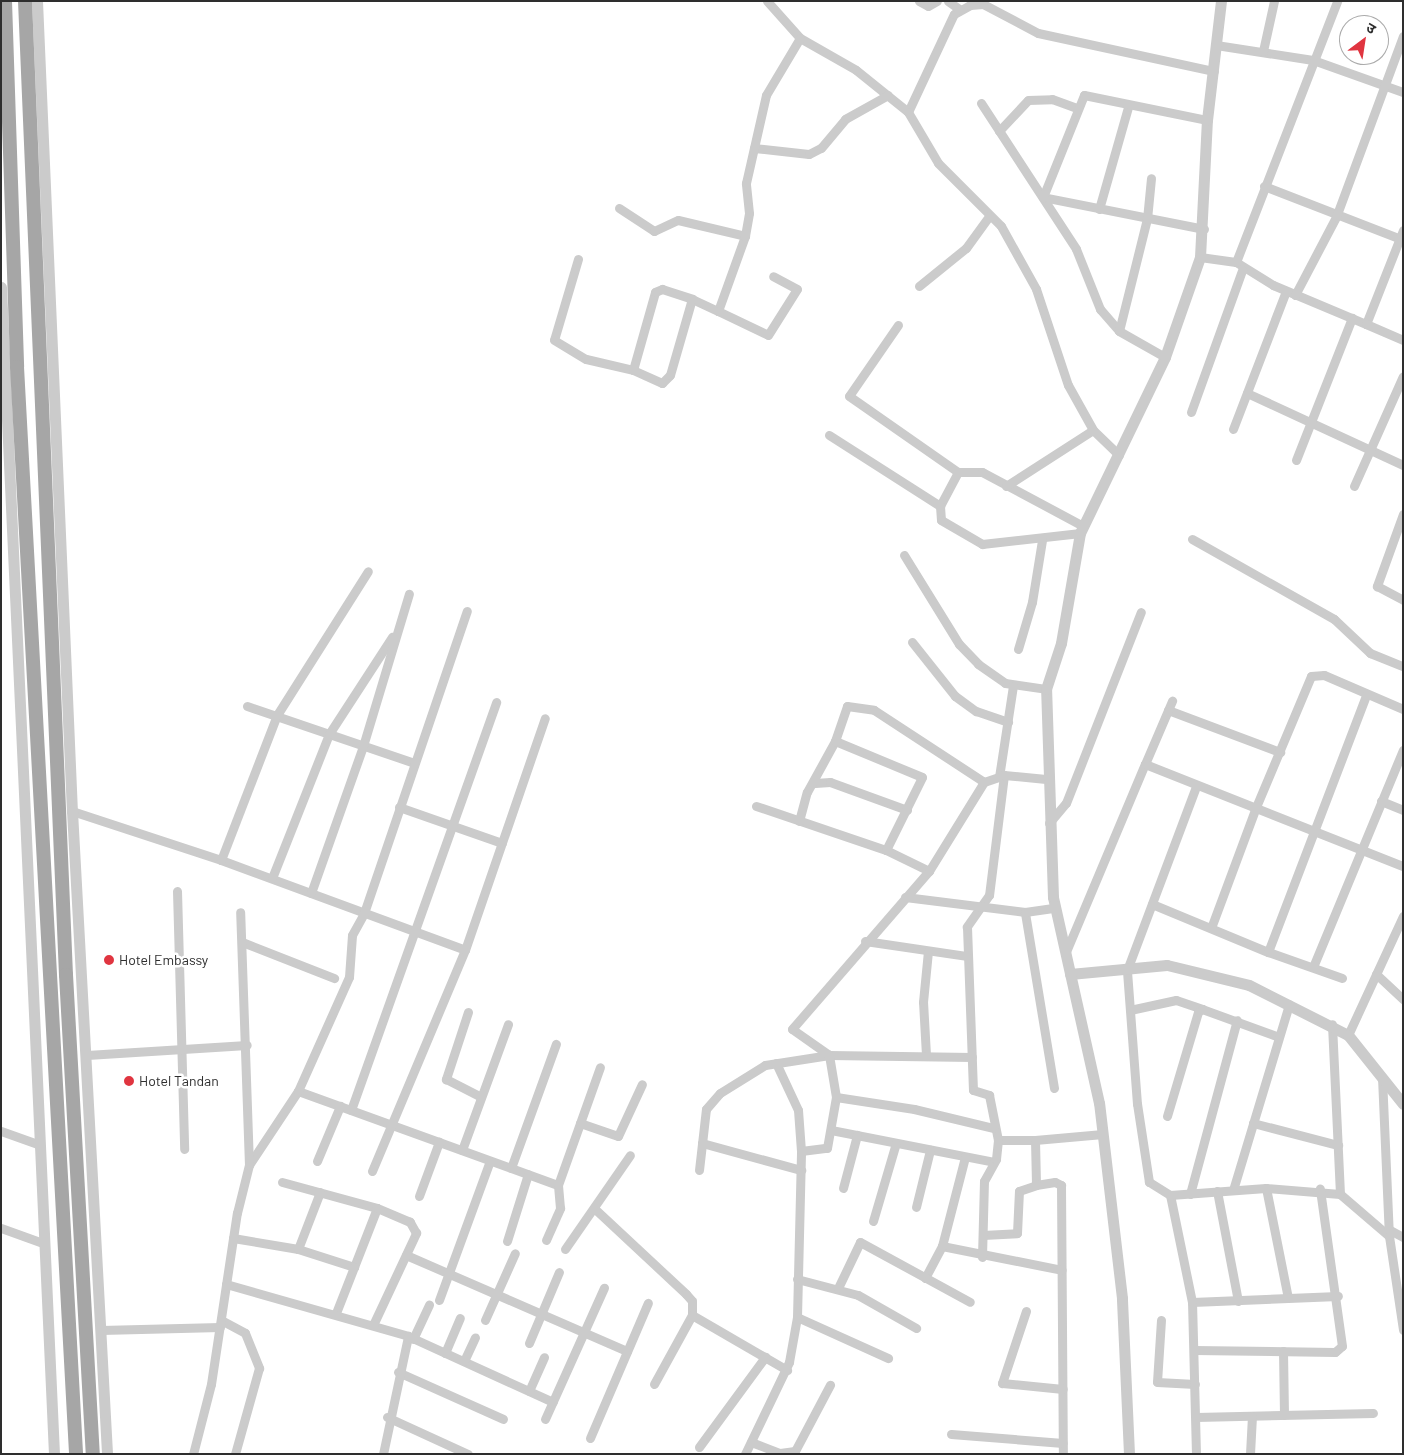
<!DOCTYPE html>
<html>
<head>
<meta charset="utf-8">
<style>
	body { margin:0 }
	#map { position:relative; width:1404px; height:1455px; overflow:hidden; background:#fff; font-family:Barlow,"Noto Sans Devanagari",sans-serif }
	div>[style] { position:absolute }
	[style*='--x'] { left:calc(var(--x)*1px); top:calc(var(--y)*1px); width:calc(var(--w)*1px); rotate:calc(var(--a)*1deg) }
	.minor>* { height:9px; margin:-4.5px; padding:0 4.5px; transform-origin:4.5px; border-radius:4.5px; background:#cbcbcb }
	.tertiary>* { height:11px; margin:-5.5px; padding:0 5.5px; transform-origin:5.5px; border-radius:5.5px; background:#cbcbcb }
	.primary>* { height:14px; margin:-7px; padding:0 7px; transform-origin:7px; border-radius:7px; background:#a6a6a6 }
	.dots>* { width:14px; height:14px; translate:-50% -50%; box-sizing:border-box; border:2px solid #fff; border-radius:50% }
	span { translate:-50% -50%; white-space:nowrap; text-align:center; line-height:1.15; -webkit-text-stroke:5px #fff; paint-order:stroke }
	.poi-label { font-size:14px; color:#2e2e2e }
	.left { translate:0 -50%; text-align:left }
	.frame { position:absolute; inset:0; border:2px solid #2e2e2e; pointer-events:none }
	.north { position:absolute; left:1339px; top:15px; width:50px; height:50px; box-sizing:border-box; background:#fff; border:1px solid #ababab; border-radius:50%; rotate:31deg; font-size:14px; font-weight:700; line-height:20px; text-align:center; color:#2e2e2e }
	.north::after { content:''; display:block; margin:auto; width:18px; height:22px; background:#e03540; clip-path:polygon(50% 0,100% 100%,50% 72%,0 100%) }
</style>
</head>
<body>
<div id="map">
	<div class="minor">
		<div style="--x:767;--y:1;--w:50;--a:48.3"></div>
		<div style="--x:800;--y:38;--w:64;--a:29.7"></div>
		<div style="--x:856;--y:70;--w:67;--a:38.9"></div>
		<div style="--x:908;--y:112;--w:108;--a:-64.9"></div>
		<div style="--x:954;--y:14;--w:18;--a:-29"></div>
		<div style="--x:970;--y:5;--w:13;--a:-4"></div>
		<div style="--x:983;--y:4;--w:62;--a:27.8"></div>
		<div style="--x:1038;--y:33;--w:180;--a:12.2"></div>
		<div style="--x:919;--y:1;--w:10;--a:29"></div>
		<div style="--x:928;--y:6;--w:10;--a:-29"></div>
		<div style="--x:948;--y:1;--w:14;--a:36"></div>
		<div style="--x:1216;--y:45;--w:98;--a:8.8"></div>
		<div style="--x:1313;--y:60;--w:96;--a:19.6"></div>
		<div style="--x:1263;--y:51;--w:51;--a:-77.6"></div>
		<div style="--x:981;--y:103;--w:174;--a:56.9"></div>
		<div style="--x:1076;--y:249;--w:65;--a:68.2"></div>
		<div style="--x:1100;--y:309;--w:29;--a:49"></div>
		<div style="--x:1119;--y:331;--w:53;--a:29.5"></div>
		<div style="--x:908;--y:112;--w:59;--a:59.5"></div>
		<div style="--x:938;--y:163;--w:89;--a:45"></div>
		<div style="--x:1001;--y:226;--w:72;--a:60.9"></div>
		<div style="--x:1036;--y:289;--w:101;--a:71.6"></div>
		<div style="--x:1068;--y:385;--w:51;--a:60.9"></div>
		<div style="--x:1093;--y:430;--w:36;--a:44"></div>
		<div style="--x:999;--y:131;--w:42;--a:-46.9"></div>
		<div style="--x:1028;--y:100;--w:24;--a:-2"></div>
		<div style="--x:1052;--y:99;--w:27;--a:20"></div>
		<div style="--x:754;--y:148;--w:55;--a:6.2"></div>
		<div style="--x:809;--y:154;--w:13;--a:-27"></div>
		<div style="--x:821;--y:148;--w:38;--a:-50"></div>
		<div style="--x:845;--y:119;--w:49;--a:-29.2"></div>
		<div style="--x:1264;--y:186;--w:149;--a:21.2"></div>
		<div style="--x:619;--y:208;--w:42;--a:33.3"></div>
		<div style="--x:654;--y:231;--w:26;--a:-25"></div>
		<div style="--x:678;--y:220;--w:69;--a:13.4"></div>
		<div style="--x:1099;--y:209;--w:106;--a:-74.1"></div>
		<div style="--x:1204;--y:229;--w:164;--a:-168.8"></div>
		<div style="--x:1043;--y:197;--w:110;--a:-68.1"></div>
		<div style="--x:1084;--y:95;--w:126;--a:11.5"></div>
		<div style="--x:1200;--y:257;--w:36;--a:8"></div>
		<div style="--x:1236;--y:262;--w:44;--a:31.9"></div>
		<div style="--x:1273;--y:285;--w:101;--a:22.8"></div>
		<div style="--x:1366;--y:324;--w:101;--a:-68.5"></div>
		<div style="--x:578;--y:259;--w:84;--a:106.5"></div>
		<div style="--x:554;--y:340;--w:37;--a:31"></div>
		<div style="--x:586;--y:359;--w:48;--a:13.2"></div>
		<div style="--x:633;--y:370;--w:32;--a:24"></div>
		<div style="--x:662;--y:383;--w:11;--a:-45"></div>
		<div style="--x:670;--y:375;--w:79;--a:-73.9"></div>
		<div style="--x:692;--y:299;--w:29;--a:25"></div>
		<div style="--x:718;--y:311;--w:80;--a:-70.2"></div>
		<div style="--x:745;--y:236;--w:23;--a:-80"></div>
		<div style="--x:749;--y:213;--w:30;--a:-96"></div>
		<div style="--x:746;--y:183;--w:90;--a:-77.2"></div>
		<div style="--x:766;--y:95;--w:66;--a:-59.2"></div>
		<div style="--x:1236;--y:262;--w:280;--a:-68.8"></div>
		<div style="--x:919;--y:286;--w:60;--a:-39"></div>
		<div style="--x:966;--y:248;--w:39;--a:-54"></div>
		<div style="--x:1295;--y:295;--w:88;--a:-62.3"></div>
		<div style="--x:1336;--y:217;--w:193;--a:-69.7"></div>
		<div style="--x:718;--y:311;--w:55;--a:25.6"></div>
		<div style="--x:768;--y:335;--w:54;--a:-57.8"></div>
		<div style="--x:797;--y:289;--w:27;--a:-152"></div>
		<div style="--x:1366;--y:324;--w:40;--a:23.4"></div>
		<div style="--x:898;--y:325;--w:86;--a:124.6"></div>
		<div style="--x:849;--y:396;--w:133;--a:34.9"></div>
		<div style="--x:958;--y:472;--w:38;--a:118"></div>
		<div style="--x:940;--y:506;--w:14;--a:86"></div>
		<div style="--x:941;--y:520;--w:48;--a:30.3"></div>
		<div style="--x:982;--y:544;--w:99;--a:-6.4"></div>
		<div style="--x:1119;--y:331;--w:115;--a:-76"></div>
		<div style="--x:1147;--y:219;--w:41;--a:-84.4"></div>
		<div style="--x:633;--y:370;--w:81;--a:-74.2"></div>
		<div style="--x:655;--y:292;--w:8;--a:-23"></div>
		<div style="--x:662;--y:289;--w:32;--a:18"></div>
		<div style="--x:1247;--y:393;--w:172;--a:24.8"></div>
		<div style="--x:1191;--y:412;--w:151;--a:-70.2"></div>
		<div style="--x:1233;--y:429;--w:148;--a:-69"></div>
		<div style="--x:829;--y:435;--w:132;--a:32.6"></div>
		<div style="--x:1296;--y:460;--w:153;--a:-68.5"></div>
		<div style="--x:958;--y:472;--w:24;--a:0"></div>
		<div style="--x:982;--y:472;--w:115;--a:28.1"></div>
		<div style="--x:1006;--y:486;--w:103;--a:-32.8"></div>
		<div style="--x:1354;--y:486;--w:120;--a:-66"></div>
		<div style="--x:1403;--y:514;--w:77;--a:109.9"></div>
		<div style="--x:1377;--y:586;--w:30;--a:28"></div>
		<div style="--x:1192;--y:539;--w:163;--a:29.4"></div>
		<div style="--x:1334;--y:619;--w:50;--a:43.4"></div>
		<div style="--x:1370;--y:653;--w:35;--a:22"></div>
		<div style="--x:904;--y:555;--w:105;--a:58.3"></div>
		<div style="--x:959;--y:644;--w:28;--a:46"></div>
		<div style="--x:978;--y:664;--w:33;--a:35"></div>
		<div style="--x:1005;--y:683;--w:41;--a:8.3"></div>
		<div style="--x:912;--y:642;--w:69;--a:51.5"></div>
		<div style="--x:955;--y:696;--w:26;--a:36"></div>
		<div style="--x:976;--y:711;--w:34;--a:19"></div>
		<div style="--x:1018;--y:649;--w:49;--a:-73.4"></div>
		<div style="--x:1032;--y:602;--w:63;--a:-80.8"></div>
		<div style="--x:247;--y:706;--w:176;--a:18.8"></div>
		<div style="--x:1168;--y:710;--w:120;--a:20.6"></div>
		<div style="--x:1145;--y:764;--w:69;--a:-66.8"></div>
		<div style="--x:1004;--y:775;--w:121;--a:97.1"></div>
		<div style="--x:989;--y:895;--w:39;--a:125"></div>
		<div style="--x:967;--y:927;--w:163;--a:87.9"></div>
		<div style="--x:973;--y:1090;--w:17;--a:17"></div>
		<div style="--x:989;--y:1095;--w:46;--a:78.7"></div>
		<div style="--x:998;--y:1140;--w:37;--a:0"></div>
		<div style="--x:1035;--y:1140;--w:45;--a:88.7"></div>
		<div style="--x:1036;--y:1185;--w:19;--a:-9"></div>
		<div style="--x:1055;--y:1182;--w:7;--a:27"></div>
		<div style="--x:1061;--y:1185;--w:269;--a:89.6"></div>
		<div style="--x:999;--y:777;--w:92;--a:-81.3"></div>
		<div style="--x:815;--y:783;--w:15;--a:-4"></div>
		<div style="--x:830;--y:782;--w:82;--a:20"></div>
		<div style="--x:1381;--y:801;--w:24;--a:22"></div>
		<div style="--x:756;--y:806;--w:137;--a:18.7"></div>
		<div style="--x:886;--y:850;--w:48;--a:26"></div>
		<div style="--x:399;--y:807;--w:109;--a:19.3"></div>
		<div style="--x:72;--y:811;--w:157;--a:18.2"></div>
		<div style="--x:221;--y:860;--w:260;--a:20.2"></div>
		<div style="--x:799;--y:821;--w:30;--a:-75"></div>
		<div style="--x:807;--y:792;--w:58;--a:-61.2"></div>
		<div style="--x:1049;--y:823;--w:26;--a:-50"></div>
		<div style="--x:1066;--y:803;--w:205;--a:-68.6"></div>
		<div style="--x:886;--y:850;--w:81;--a:-63.7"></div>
		<div style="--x:922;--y:777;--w:94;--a:-157.5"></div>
		<div style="--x:835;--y:741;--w:37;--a:-71"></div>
		<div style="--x:847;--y:706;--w:27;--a:8"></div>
		<div style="--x:874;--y:710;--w:131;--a:33.2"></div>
		<div style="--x:221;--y:860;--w:155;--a:-68.9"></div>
		<div style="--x:277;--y:715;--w:170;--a:-57.7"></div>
		<div style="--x:272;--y:878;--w:155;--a:-68.4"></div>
		<div style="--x:329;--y:734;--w:116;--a:-57"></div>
		<div style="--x:177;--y:891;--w:258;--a:88.4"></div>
		<div style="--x:311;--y:893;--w:156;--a:-70.5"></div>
		<div style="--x:363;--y:746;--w:159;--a:-73.2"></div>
		<div style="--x:905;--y:897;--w:121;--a:7.1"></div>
		<div style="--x:1152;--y:904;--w:126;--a:22.5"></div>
		<div style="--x:1211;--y:928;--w:129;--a:-69.6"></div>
		<div style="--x:1256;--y:807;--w:142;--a:-67.2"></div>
		<div style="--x:1311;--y:676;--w:13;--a:-4"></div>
		<div style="--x:1324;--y:675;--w:86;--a:23.3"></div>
		<div style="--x:865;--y:941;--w:102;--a:8.4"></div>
		<div style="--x:242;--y:942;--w:99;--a:21.4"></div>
		<div style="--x:1065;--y:954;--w:206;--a:-67.2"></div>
		<div style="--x:1145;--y:764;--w:277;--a:21.6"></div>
		<div style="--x:1313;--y:967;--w:235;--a:-67.5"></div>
		<div style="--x:1376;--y:974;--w:37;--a:43"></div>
		<div style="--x:1342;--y:978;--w:78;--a:-160.6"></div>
		<div style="--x:1268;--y:952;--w:275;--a:-69.1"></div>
		<div style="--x:1130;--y:1010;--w:47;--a:-12.3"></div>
		<div style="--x:1176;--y:1000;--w:28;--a:19"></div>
		<div style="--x:468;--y:1012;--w:71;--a:108.2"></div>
		<div style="--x:446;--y:1079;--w:39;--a:27"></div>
		<div style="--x:1348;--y:1035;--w:131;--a:-65.2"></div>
		<div style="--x:87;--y:1055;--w:160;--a:-3.6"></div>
		<div style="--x:926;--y:1055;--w:53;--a:-93.2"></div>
		<div style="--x:923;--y:1002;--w:51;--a:-84.4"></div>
		<div style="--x:776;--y:1063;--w:52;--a:64.9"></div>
		<div style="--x:798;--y:1110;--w:41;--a:85.8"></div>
		<div style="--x:1382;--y:1077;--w:159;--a:87.5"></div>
		<div style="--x:1389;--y:1236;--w:95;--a:81.5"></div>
		<div style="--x:1054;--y:1088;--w:178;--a:-99.4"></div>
		<div style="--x:1025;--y:912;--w:30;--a:-8"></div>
		<div style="--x:298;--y:1091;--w:276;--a:19.9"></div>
		<div style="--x:836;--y:1097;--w:79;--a:8.7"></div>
		<div style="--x:914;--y:1109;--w:82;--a:13.4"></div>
		<div style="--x:351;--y:1110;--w:433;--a:-70.4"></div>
		<div style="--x:1167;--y:1116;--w:109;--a:-73.4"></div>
		<div style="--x:1198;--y:1012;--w:5;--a:-37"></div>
		<div style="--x:1202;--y:1009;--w:79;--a:20"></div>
		<div style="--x:580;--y:1123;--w:40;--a:18.9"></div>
		<div style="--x:618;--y:1136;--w:57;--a:-65.2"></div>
		<div style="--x:1253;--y:1123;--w:88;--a:14.5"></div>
		<div style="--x:831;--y:1130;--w:166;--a:11.1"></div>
		<div style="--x:1;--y:1131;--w:41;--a:19.7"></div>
		<div style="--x:1035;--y:1140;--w:68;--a:-5"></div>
		<div style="--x:702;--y:1143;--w:103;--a:15.3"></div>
		<div style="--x:462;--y:1150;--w:134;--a:-69.9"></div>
		<div style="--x:317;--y:1161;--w:60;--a:-67.3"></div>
		<div style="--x:249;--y:1165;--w:89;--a:-56.5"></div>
		<div style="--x:298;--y:1091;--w:125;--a:-65.9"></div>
		<div style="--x:349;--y:977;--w:42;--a:-85.9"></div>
		<div style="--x:352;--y:935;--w:25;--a:-61"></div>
		<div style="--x:364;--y:913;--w:319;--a:-71.2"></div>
		<div style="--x:511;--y:1168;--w:132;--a:-70.1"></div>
		<div style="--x:699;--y:1170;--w:61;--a:-83.5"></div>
		<div style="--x:706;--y:1109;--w:21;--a:-49"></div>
		<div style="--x:720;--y:1093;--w:53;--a:-31.9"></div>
		<div style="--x:765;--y:1065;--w:65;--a:-8.9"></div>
		<div style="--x:829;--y:1055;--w:143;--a:0.8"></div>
		<div style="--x:372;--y:1171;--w:240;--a:-67.2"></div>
		<div style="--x:465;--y:950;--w:245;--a:-71"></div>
		<div style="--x:282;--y:1182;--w:98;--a:15.3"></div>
		<div style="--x:377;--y:1208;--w:63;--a:111.3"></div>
		<div style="--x:843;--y:1188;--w:55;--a:-75.2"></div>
		<div style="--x:1266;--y:1188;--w:112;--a:78.7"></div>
		<div style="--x:1233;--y:1190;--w:194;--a:-73.2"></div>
		<div style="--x:1217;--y:1191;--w:112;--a:79.2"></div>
		<div style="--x:1190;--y:1194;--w:180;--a:-74.9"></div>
		<div style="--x:1340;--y:1194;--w:65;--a:40.6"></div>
		<div style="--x:1170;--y:1195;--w:96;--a:-4.2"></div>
		<div style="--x:1266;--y:1188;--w:74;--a:4.6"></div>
		<div style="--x:1340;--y:1194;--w:170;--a:-92.7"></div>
		<div style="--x:419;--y:1196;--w:58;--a:-69.7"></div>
		<div style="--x:916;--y:1207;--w:59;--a:-76.2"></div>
		<div style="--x:596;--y:1210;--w:123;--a:43"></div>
		<div style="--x:686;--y:1294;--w:9;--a:49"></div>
		<div style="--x:692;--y:1301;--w:14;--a:90"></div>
		<div style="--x:692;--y:1315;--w:110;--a:30.1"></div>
		<div style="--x:873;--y:1221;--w:81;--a:-73.6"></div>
		<div style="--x:1;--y:1228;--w:45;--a:19.7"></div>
		<div style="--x:1388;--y:1229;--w:17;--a:28"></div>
		<div style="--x:983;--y:1235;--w:34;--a:-3"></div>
		<div style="--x:1017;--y:1233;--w:42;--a:-87.3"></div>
		<div style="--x:1019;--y:1191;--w:18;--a:-19"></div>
		<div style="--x:233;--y:1238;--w:66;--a:9.6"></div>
		<div style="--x:298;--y:1249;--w:59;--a:17.8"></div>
		<div style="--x:354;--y:1267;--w:49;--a:111.4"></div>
		<div style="--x:546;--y:1240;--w:35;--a:-66"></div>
		<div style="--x:560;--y:1208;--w:23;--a:-95"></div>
		<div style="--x:558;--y:1185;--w:125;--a:-70.4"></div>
		<div style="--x:507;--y:1241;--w:70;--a:-72.6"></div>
		<div style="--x:942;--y:1246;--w:122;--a:11.3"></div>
		<div style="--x:298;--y:1249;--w:61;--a:-68.9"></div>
		<div style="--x:565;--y:1249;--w:114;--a:-55.3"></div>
		<div style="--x:406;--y:1255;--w:241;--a:23.5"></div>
		<div style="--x:982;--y:1257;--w:76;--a:-88.5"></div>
		<div style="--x:984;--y:1181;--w:25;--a:-61"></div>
		<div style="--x:996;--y:1159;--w:19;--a:-84"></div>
		<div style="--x:925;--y:1278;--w:36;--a:-62"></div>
		<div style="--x:942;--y:1246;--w:92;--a:-75.5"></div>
		<div style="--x:797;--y:1279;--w:63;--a:14.7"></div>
		<div style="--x:858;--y:1295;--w:67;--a:29.6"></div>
		<div style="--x:226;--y:1284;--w:189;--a:15.9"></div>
		<div style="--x:408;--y:1336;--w:159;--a:24.5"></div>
		<div style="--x:838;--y:1288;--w:51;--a:-64.4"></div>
		<div style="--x:860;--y:1242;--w:125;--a:28.6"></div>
		<div style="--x:439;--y:1300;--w:148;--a:-69.9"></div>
		<div style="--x:1192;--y:1302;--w:146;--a:-2.4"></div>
		<div style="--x:1026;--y:1311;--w:76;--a:108.4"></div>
		<div style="--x:1002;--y:1383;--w:61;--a:5.6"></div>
		<div style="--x:797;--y:1317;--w:100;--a:24.3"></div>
		<div style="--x:221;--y:1320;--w:27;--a:28"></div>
		<div style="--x:245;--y:1333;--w:38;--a:68"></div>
		<div style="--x:259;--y:1368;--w:89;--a:105.6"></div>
		<div style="--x:485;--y:1320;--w:73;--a:-65.9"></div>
		<div style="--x:1161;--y:1320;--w:62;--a:93.7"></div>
		<div style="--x:1157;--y:1382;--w:38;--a:3"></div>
		<div style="--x:373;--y:1325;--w:102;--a:-64.9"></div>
		<div style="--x:416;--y:1233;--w:13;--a:-119"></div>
		<div style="--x:410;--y:1222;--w:36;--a:-157"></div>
		<div style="--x:101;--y:1330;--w:119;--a:-1.4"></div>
		<div style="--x:413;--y:1339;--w:38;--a:-65"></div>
		<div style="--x:529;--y:1343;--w:77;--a:-67.1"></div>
		<div style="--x:1194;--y:1350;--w:141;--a:0.8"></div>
		<div style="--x:1335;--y:1352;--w:9;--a:-41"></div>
		<div style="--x:1342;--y:1346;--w:159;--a:-98"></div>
		<div style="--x:1283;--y:1351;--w:64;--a:89.1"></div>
		<div style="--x:445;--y:1353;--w:38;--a:-67"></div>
		<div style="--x:464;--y:1361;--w:26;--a:-65"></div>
		<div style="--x:398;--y:1372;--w:115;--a:24.1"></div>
		<div style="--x:654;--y:1384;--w:79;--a:-61.2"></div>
		<div style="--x:529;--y:1391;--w:37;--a:-66"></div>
		<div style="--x:387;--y:1417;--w:89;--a:24.6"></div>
		<div style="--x:1196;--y:1417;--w:177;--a:-1.3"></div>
		<div style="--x:545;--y:1419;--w:144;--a:-65.8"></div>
		<div style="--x:951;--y:1434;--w:112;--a:4.6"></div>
		<div style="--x:590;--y:1438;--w:147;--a:-66.8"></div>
		<div style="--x:751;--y:1442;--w:31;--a:21"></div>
		<div style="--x:780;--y:1453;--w:15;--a:-8"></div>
		<div style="--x:795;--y:1451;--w:75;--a:-62.1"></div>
		<div style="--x:699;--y:1447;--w:112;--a:-53.7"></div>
		<div style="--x:193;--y:1454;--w:72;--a:-75.6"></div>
		<div style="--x:211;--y:1384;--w:173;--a:-81.4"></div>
		<div style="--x:237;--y:1213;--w:49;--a:-76"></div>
		<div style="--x:249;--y:1165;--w:253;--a:-92"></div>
		<div style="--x:383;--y:1454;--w:121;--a:-78"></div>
		<div style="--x:745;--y:1454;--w:102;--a:-64.4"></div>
		<div style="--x:789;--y:1362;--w:46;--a:-79.9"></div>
		<div style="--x:797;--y:1317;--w:166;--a:-88.6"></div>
		<div style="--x:801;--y:1151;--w:26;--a:-7"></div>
		<div style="--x:827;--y:1148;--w:52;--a:-80"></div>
		<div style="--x:836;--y:1097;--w:43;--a:-99.5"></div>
		<div style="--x:829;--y:1055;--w:45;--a:-144.9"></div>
		<div style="--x:792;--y:1029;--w:209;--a:-49.1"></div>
		<div style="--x:929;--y:871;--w:105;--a:-58.3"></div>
		<div style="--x:984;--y:782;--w:21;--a:-19"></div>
		<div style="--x:1004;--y:775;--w:42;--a:5.4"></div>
		<div style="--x:1196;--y:1454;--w:152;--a:-91.5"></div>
		<div style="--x:1192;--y:1302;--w:109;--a:-101.6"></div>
		<div style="--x:1170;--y:1195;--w:25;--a:-148"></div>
		<div style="--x:1149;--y:1182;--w:79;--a:-98.7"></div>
		<div style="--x:1137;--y:1104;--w:134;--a:-94.3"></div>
		<div style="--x:1127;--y:970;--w:197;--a:-69.4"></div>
		<div style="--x:1250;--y:1454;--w:38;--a:-87"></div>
	</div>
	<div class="tertiary">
		<div style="--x:37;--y:1;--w:811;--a:87.53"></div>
		<div style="--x:72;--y:811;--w:644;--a:86.88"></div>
		<div style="--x:1;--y:287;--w:1168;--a:87.4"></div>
		<div style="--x:1070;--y:974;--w:97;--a:-5.3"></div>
		<div style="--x:1167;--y:965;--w:84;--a:13.7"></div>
		<div style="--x:1249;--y:985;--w:111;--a:26.8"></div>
		<div style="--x:1348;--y:1035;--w:88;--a:51.4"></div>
		<div style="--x:1129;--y:1454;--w:156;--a:-92.6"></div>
		<div style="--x:1122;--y:1298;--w:196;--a:-96.7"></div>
		<div style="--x:1099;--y:1103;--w:211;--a:-102.6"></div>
		<div style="--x:1053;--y:897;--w:208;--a:-91.9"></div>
		<div style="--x:1046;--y:689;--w:48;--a:-71.9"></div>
		<div style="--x:1061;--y:643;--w:112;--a:-80.2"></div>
		<div style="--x:1080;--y:533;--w:195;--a:-64.2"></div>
		<div style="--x:1165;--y:357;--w:106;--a:-70.7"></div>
		<div style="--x:1200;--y:257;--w:137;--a:-87.1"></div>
		<div style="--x:1207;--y:120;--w:120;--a:-83.3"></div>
	</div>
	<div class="primary">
		<div style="--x:5;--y:1;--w:366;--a:88.1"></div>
		<div style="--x:17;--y:367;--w:1089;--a:86.89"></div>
		<div style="--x:25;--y:1;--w:975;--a:87.59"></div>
		<div style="--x:66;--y:975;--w:480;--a:86.8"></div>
	</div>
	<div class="dots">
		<div style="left:109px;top:960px;background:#e03540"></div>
		<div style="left:129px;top:1081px;background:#e03540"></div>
	</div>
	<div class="poi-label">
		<span class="left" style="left:119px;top:960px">Hotel Embassy</span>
		<span class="left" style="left:139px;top:1081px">Hotel Tandan</span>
	</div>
	<div class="frame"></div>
	<div class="north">उ</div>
</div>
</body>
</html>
